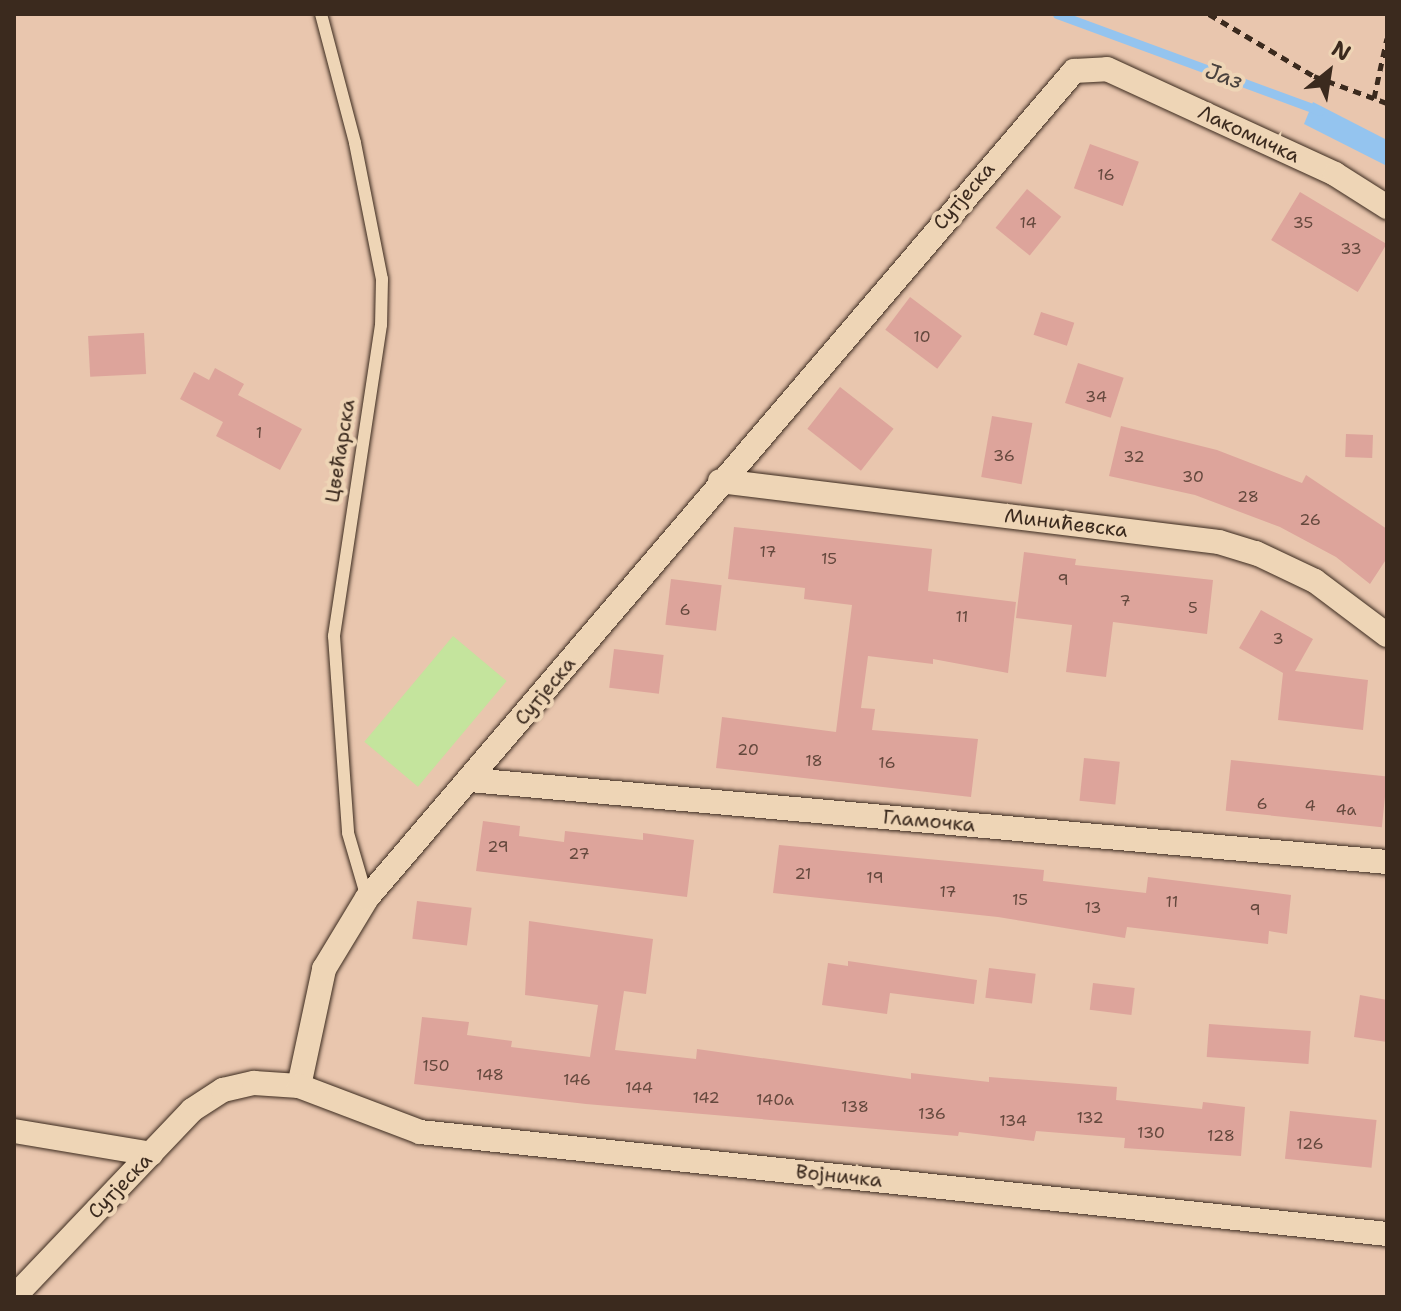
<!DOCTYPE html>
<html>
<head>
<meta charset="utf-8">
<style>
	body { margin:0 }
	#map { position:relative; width:1401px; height:1311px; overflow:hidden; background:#e9c6ae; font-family:"Shantell Sans",sans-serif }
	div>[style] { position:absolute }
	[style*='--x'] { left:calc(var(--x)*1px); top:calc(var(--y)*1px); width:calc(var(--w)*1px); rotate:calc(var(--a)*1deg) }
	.green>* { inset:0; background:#c4e49d; transform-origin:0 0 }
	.water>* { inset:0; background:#94c4ef }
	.stream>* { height:9px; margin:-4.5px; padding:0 4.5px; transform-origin:4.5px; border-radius:4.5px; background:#94c4ef }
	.building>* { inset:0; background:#dda49b; transform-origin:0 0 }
	.path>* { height:5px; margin-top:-2.5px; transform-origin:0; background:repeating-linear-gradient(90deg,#3b2a1e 0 8px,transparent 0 14px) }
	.roads { filter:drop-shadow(0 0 2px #3b2a1e) drop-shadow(0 0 2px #3b2a1e) }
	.service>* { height:12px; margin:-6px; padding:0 6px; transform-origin:6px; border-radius:6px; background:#eed5b6 }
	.minor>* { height:24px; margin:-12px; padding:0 12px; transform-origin:12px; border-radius:12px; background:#eed5b6 }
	span { translate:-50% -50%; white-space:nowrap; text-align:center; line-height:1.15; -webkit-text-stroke:8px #eed5b6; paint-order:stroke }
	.number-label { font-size:16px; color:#64483d }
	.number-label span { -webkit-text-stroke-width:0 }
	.street-label { font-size:20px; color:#3b2a1e }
	.water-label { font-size:22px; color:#48413d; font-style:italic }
	.frame { position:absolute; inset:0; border:16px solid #3b2a1e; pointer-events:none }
	.north { position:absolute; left:1289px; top:32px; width:80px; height:80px; -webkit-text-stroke:6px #eed5b6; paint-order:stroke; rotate:30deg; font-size:22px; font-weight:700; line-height:32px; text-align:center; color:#3b2a1e }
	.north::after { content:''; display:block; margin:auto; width:28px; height:36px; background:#3b2a1e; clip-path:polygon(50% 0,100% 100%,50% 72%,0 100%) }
</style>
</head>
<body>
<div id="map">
	<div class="green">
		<div style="left:453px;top:636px;width:70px;height:138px;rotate:40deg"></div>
	</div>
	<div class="water">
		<div style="clip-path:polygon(1313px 102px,1387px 140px,1387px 166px,1304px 124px)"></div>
	</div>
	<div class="stream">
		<div style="--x:1057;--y:14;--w:280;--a:20.2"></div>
	</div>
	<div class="building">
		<div style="left:1090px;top:144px;width:52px;height:47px;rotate:20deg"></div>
		<div style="left:1027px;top:189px;width:44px;height:50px;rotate:39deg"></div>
		<div style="left:1300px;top:192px;width:101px;height:56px;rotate:31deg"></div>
		<div style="left:910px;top:297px;width:65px;height:41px;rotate:37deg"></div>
		<div style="left:1041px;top:312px;width:35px;height:24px;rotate:18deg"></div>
		<div style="left:144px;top:333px;width:41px;height:56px;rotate:87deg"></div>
		<div style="left:1078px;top:363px;width:48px;height:42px;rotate:18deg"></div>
		<div style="clip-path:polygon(215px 368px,244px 384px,238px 395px,302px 429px,280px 470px,216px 436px,223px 422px,180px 399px,194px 372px,209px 380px)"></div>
		<div style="left:840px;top:387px;width:68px;height:53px;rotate:38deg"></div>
		<div style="left:992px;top:416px;width:41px;height:62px;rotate:10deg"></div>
		<div style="clip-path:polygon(1121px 426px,1217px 450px,1302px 483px,1306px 475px,1387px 529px,1387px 558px,1370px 584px,1336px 557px,1280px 527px,1195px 495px,1109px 476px)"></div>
		<div style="left:1346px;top:434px;width:27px;height:23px;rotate:2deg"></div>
		<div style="clip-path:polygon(734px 527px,932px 549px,928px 591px,1016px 602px,1008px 673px,933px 659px,933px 664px,868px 656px,861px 708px,875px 709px,872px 730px,978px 739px,971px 797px,716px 768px,722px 717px,836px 732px,852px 605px,804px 599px,805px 588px,728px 579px)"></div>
		<div style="clip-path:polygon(1024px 552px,1076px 559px,1075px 565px,1213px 580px,1207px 634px,1113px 622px,1106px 677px,1066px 672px,1072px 625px,1016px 618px)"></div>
		<div style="left:671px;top:579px;width:51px;height:46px;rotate:7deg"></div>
		<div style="clip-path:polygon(1261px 610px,1313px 639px,1295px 671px,1368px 680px,1363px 730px,1278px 720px,1283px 673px,1239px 648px)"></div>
		<div style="left:614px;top:649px;width:50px;height:39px;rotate:7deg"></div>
		<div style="left:1084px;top:758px;width:36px;height:43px;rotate:6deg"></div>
		<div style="left:1231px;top:760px;width:157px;height:51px;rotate:6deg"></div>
		<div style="clip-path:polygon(483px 821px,520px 826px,519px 836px,564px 842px,565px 831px,643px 840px,643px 833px,694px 840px,687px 897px,476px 871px)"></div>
		<div style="clip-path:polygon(779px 845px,1044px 870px,1043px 881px,1146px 893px,1148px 877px,1291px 895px,1287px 934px,1269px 931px,1268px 944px,1127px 927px,1125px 938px,998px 917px,773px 893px)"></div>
		<div style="left:417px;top:901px;width:55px;height:38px;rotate:7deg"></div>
		<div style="clip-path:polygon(529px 921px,653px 939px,646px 994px,624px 991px,615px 1050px,696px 1059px,697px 1049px,911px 1079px,911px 1073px,989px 1082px,989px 1077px,1117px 1087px,1116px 1100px,1202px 1109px,1203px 1102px,1245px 1107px,1241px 1156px,1124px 1148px,1125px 1138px,1036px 1131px,1034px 1141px,959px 1132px,958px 1136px,586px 1104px,414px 1084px,422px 1017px,469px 1022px,467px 1035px,512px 1041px,511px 1047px,590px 1057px,598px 1005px,525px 995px)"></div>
		<div style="clip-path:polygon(848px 961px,977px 980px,974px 1004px,890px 993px,887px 1014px,822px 1005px,828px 963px,848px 966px)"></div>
		<div style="left:989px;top:968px;width:47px;height:30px;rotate:7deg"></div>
		<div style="left:1093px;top:983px;width:42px;height:27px;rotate:7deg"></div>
		<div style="clip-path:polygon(1360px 995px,1387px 1000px,1387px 1042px,1354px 1037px)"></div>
		<div style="left:1209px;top:1024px;width:102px;height:33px;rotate:4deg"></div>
		<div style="left:1290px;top:1111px;width:87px;height:48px;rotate:6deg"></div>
	</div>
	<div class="path">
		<div style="--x:1209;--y:14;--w:122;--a:30.6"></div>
		<div style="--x:1314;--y:76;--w:78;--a:20.3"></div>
		<div style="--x:1374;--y:98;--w:61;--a:-77.8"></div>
	</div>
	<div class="roads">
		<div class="service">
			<div style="--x:321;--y:14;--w:133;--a:75.2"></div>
			<div style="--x:355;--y:143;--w:139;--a:78.8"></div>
			<div style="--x:382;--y:279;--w:46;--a:91.2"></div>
			<div style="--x:381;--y:325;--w:315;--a:98.6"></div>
			<div style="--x:334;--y:636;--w:197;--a:85.9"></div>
			<div style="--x:348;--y:833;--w:68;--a:73.7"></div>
		</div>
		<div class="minor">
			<div style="--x:720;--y:481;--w:503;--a:6.97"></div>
			<div style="--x:1219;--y:542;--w:39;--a:17"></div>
			<div style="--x:1256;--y:553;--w:65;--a:25.4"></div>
			<div style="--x:1315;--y:581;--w:90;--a:36.9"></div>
			<div style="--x:470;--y:780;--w:921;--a:5.11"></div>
			<div style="--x:299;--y:1086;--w:120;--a:-77.9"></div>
			<div style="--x:324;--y:969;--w:83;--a:-58.8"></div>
			<div style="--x:367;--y:898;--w:1088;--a:-49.47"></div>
			<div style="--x:1074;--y:71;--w:33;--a:-3"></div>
			<div style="--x:1107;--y:69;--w:251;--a:24.7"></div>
			<div style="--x:1335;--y:174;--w:62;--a:32.4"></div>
			<div style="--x:14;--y:1131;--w:139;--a:9.5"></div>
			<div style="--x:14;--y:1297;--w:258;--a:-46.4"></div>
			<div style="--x:192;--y:1110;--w:37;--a:-33"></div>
			<div style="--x:223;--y:1090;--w:32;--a:-13"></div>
			<div style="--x:254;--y:1083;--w:45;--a:3.8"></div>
			<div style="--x:299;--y:1086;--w:129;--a:20.8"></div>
			<div style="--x:420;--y:1132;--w:972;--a:6.02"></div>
		</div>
	</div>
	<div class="number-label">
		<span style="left:1106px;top:175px">16</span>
		<span style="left:1028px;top:223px">14</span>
		<span style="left:1303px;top:223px">35</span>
		<span style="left:1351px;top:249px">33</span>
		<span style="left:922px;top:337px">10</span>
		<span style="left:1096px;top:397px">34</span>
		<span style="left:259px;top:433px">1</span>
		<span style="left:1004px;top:456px">36</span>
		<span style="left:1134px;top:457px">32</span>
		<span style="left:1193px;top:477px">30</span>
		<span style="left:1248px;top:497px">28</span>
		<span style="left:1310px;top:520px">26</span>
		<span style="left:768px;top:552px">17</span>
		<span style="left:829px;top:559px">15</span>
		<span style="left:1063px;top:580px">9</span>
		<span style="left:1125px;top:601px">7</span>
		<span style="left:1193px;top:608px">5</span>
		<span style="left:685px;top:610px">6</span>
		<span style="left:962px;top:617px">11</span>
		<span style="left:1278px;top:639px">3</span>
		<span style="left:748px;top:750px">20</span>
		<span style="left:814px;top:761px">18</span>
		<span style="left:887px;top:763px">16</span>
		<span style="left:1262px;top:804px">6</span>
		<span style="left:1310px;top:806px">4</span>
		<span style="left:1346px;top:810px">4a</span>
		<span style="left:498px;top:847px">29</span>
		<span style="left:579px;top:854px">27</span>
		<span style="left:803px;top:874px">21</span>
		<span style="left:875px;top:878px">19</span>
		<span style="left:948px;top:892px">17</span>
		<span style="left:1020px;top:900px">15</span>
		<span style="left:1172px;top:902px">11</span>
		<span style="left:1093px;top:908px">13</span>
		<span style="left:1255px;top:910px">9</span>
		<span style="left:436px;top:1066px">150</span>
		<span style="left:490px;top:1075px">148</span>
		<span style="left:577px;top:1080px">146</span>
		<span style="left:639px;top:1088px">144</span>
		<span style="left:706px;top:1098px">142</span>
		<span style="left:775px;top:1100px">140a</span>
		<span style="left:855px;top:1107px">138</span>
		<span style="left:932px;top:1114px">136</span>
		<span style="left:1090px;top:1118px">132</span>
		<span style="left:1013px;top:1121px">134</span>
		<span style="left:1151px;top:1133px">130</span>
		<span style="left:1221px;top:1136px">128</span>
		<span style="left:1310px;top:1144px">126</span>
	</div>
	<div class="street-label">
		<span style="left:1249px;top:134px;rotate:25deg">Лакомичка</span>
		<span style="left:964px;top:196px;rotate:-49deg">Сутјеска</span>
		<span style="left:340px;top:451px;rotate:-81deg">Цвећарска</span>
		<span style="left:1066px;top:523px;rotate:7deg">Минићевска</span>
		<span style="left:545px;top:691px;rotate:-50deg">Сутјеска</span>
		<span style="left:929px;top:821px;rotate:5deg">Гламочка</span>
		<span style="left:839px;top:1176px;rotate:6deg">Војничка</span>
		<span style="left:120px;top:1186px;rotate:-46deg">Сутјеска</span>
	</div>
	<div class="water-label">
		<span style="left:1224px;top:76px;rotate:20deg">Јаз</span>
	</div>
	<div class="frame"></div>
	<div class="north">N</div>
</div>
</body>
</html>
